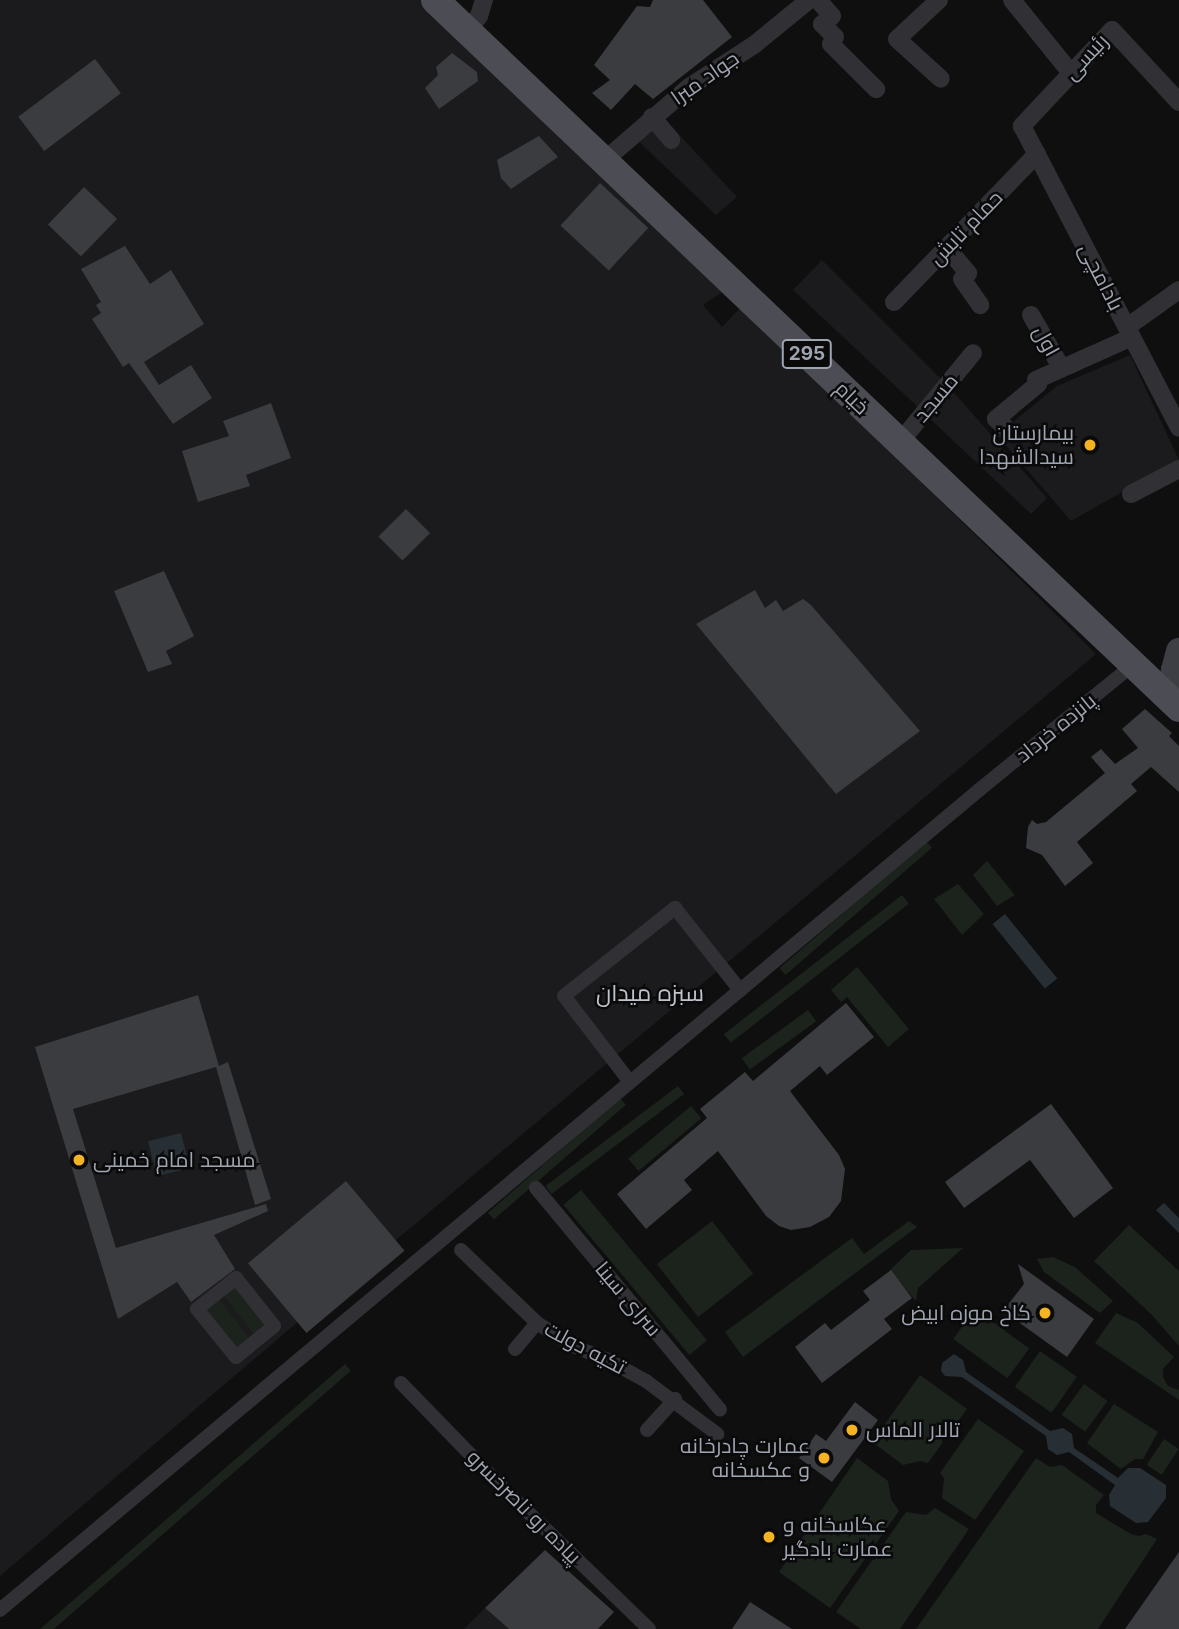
<!DOCTYPE html>
<html>
<head>
<meta charset="utf-8">
<style>
	body { margin:0 }
	#map { position:relative; width:1179px; height:1629px; overflow:hidden; background:#0f0f10; font-family:Inter,Cairo,sans-serif }
	div>[style] { position:absolute }
	[style*='--x'] { left:calc(var(--x)*1px); top:calc(var(--y)*1px); width:calc(var(--w)*1px); rotate:calc(var(--a)*1deg) }
	.built>* { inset:0; background:#1b1b1d }
	.green>* { inset:0; background:#1b231c; transform-origin:0 0 }
	.water>* { inset:0; background:#272f35; transform-origin:0 0 }
	.building>* { inset:0; background:#3b3c40; transform-origin:0 0 }
	.pedestrian>* { height:14px; margin:-7px; padding:0 7px; transform-origin:7px; border-radius:7px; background:#303035 }
	.minor>* { height:18px; margin:-9px; padding:0 9px; transform-origin:9px; border-radius:9px; background:#303035 }
	.secondary>* { height:26px; margin:-13px; padding:0 13px; transform-origin:13px; border-radius:13px; background:#3e3f45 }
	.primary>* { height:28px; margin:-14px; padding:0 14px; transform-origin:14px; border-radius:14px; background:#4c4d54 }
	.dots>* { width:19px; height:19px; translate:-50% -50%; box-sizing:border-box; border:4px solid #0a0a0b; border-radius:50% }
	span { translate:-50% -50%; white-space:nowrap; text-align:center; line-height:1.15; -webkit-text-stroke:5px #0a0a0b; paint-order:stroke }
	.shield-label span { padding:2px 5px; background:#0a0a0b; border:2px solid; border-radius:5px; -webkit-text-stroke-width:0 }
	.shield-label { font-size:19px; color:#9fa4b1; font-weight:700 }
	.street-label { font-size:21px; color:#9fa4b1 }
	.poi-label { font-size:21px; color:#9fa4b1 }
	.right { translate:-100% -50%; text-align:right }
	.left { translate:0 -50%; text-align:left }
	.neighbourhood-label { font-size:23px; color:#c0c4cd }
</style>
</head>
<body>
<div id="map">
	<div class="built">
		<div style="clip-path:polygon(0 0,422px 0,724px 291px,703px 305px,722px 327px,740px 308px,893px 454px,1096px 654px,286px 1332px,0 1576px)"></div>
		<div style="clip-path:polygon(661px 115px,737px 197px,716px 215px,635px 138px)"></div>
		<div style="clip-path:polygon(822px 260px,945px 383px,922px 411px,793px 290px)"></div>
		<div style="clip-path:polygon(1130px 355px,1179px 460px,1071px 521px,997px 435px,1057px 386px)"></div>
		<div style="clip-path:polygon(949px 387px,1047px 498px,1031px 514px,926px 415px)"></div>
		<div style="clip-path:polygon(485px 1608px,509px 1629px,464px 1629px)"></div>
	</div>
	<div class="green">
		<div style="left:926px;top:841px;width:9px;height:194px;rotate:49deg"></div>
		<div style="clip-path:polygon(987px 861px,1015px 895px,997px 906px,973px 875px)"></div>
		<div style="clip-path:polygon(958px 884px,984px 914px,962px 935px,934px 899px)"></div>
		<div style="left:902px;top:895px;width:11px;height:226px;rotate:52deg"></div>
		<div style="clip-path:polygon(857px 967px,909px 1029px,888px 1047px,847px 997px,841px 1002px,831px 990px)"></div>
		<div style="left:808px;top:1010px;width:14px;height:82px;rotate:54deg"></div>
		<div style="left:678px;top:1086px;width:10px;height:166px;rotate:53deg"></div>
		<div style="left:620px;top:1098px;width:9px;height:175px;rotate:49deg"></div>
		<div style="left:691px;top:1106px;width:16px;height:82px;rotate:50deg"></div>
		<div style="left:581px;top:1190px;width:196px;height:23px;rotate:50deg"></div>
		<div style="left:712px;top:1221px;width:67px;height:70px;rotate:52deg"></div>
		<div style="clip-path:polygon(909px 1221px,917px 1227px,743px 1357px,725px 1332px,852px 1238px,864px 1254px)"></div>
		<div style="clip-path:polygon(1129px 1225px,1179px 1271px,1179px 1346px,1151px 1314px,1094px 1261px)"></div>
		<div style="clip-path:polygon(963px 1248px,918px 1288px,916px 1301px,890px 1270px,911px 1250px)"></div>
		<div style="clip-path:polygon(1053px 1257px,1075px 1267px,1113px 1301px,1100px 1313px,1044px 1272px,1037px 1259px)"></div>
		<div style="left:237px;top:1282px;width:56px;height:19px;rotate:52deg"></div>
		<div style="left:217px;top:1297px;width:56px;height:19px;rotate:52deg"></div>
		<div style="left:975px;top:1309px;width:67px;height:37px;rotate:36deg"></div>
		<div style="clip-path:polygon(1116px 1313px,1138px 1323px,1174px 1357px,1163px 1369px,1163px 1377px,1168px 1386px,1179px 1390px,1179px 1400px,1095px 1343px)"></div>
		<div style="left:1040px;top:1351px;width:45px;height:44px;rotate:35deg"></div>
		<div style="left:345px;top:1364px;width:9px;height:412px;rotate:49deg"></div>
		<div style="clip-path:polygon(920px 1375px,967px 1409px,928px 1463px,920px 1461px,903px 1465px,872px 1442px)"></div>
		<div style="left:1084px;top:1384px;width:29px;height:38px;rotate:36deg"></div>
		<div style="clip-path:polygon(1114px 1404px,1158px 1432px,1143px 1459px,1135px 1459px,1121px 1469px,1087px 1443px)"></div>
		<div style="clip-path:polygon(978px 1419px,1024px 1451px,975px 1520px,942px 1498px,944px 1478px,940px 1473px)"></div>
		<div style="left:1164px;top:1439px;width:18px;height:31px;rotate:34deg"></div>
		<div style="clip-path:polygon(857px 1458px,888px 1481px,891px 1499px,899px 1511px,830px 1608px,779px 1572px)"></div>
		<div style="clip-path:polygon(1036px 1458px,1050px 1467px,1062px 1465px,1104px 1495px,1096px 1505px,1096px 1513px,1131px 1534px,1139px 1536px,1146px 1534px,1157px 1539px,1098px 1629px,916px 1629px)"></div>
		<div style="clip-path:polygon(935px 1508px,969px 1529px,900px 1629px,861px 1629px,836px 1612px,906px 1512px,926px 1515px)"></div>
	</div>
	<div class="water">
		<div style="left:1005px;top:914px;width:83px;height:16px;rotate:51deg"></div>
		<div style="left:181px;top:1133px;width:36px;height:34px;rotate:76deg"></div>
		<div style="clip-path:polygon(1164px 1203px,1179px 1218px,1179px 1233px,1156px 1210px)"></div>
		<div style="clip-path:polygon(954px 1354px,963px 1360px,966px 1372px,1050px 1431px,1063px 1428px,1072px 1434px,1074px 1448px,1118px 1478px,1128px 1468px,1140px 1468px,1166px 1485px,1166px 1498px,1148px 1522px,1136px 1523px,1110px 1506px,1109px 1495px,1115px 1485px,1069px 1452px,1057px 1455px,1048px 1449px,1046px 1436px,962px 1377px,945px 1376px,941px 1371px,942px 1363px)"></div>
	</div>
	<div class="building">
		<div style="clip-path:polygon(653px 0,703px 0,732px 37px,653px 99px,635px 84px,611px 110px,592px 93px,610px 80px,594px 65px,637px 6px,650px 7px)"></div>
		<div style="clip-path:polygon(452px 53px,477px 72px,478px 81px,439px 109px,425px 88px,438px 75px,436px 67px)"></div>
		<div style="left:95px;top:59px;width:43px;height:96px;rotate:53deg"></div>
		<div style="clip-path:polygon(539px 136px,558px 157px,511px 189px,501px 178px,497px 160px)"></div>
		<div style="left:600px;top:183px;width:66px;height:58px;rotate:43deg"></div>
		<div style="left:84px;top:187px;width:46px;height:52px;rotate:44deg"></div>
		<div style="clip-path:polygon(125px 246px,150px 284px,171px 270px,204px 324px,144px 362px,159px 385px,191px 365px,212px 398px,173px 424px,129px 363px,123px 367px,92px 319px,101px 313px,96px 305px,101px 302px,81px 269px)"></div>
		<div style="clip-path:polygon(271px 403px,291px 458px,246px 475px,250px 486px,198px 502px,182px 451px,229px 436px,223px 421px)"></div>
		<div style="left:406px;top:509px;width:34px;height:39px;rotate:45deg"></div>
		<div style="clip-path:polygon(164px 571px,194px 636px,166px 651px,172px 664px,148px 672px,114px 591px)"></div>
		<div style="clip-path:polygon(755px 590px,765px 608px,776px 600px,783px 611px,803px 599px,811px 605px,920px 731px,836px 794px,696px 624px)"></div>
		<div style="clip-path:polygon(1145px 709px,1172px 733px,1169px 736px,1179px 746px,1179px 792px,1151px 767px,1131px 784px,1137px 791px,1077px 842px,1093px 863px,1065px 886px,1042px 855px,1026px 848px,1028px 827px,1032px 820px,1037px 824px,1046px 822px,1105px 773px,1091px 757px,1101px 749px,1115px 764px,1138px 748px,1122px 729px)"></div>
		<div style="clip-path:polygon(198px 995px,219px 1066px,228px 1062px,271px 1199px,255px 1205px,216px 1067px,73px 1109px,116px 1248px,266px 1204px,268px 1211px,214px 1235px,235px 1269px,191px 1302px,177px 1282px,118px 1319px,35px 1047px)"></div>
		<div style="clip-path:polygon(846px 1003px,874px 1037px,827px 1075px,820px 1066px,790px 1091px,839px 1155px,845px 1169px,841px 1201px,829px 1217px,810px 1227px,791px 1230px,779px 1226px,766px 1216px,718px 1151px,684px 1180px,692px 1190px,646px 1229px,617px 1194px,707px 1118px,700px 1109px,745px 1072px,753px 1081px)"></div>
		<div style="clip-path:polygon(1051px 1104px,1113px 1188px,1074px 1218px,1030px 1160px,964px 1208px,945px 1182px)"></div>
		<div style="left:346px;top:1181px;width:91px;height:128px;rotate:50deg"></div>
		<div style="clip-path:polygon(1018px 1264px,1094px 1319px,1067px 1357px,1003px 1311px,1024px 1284px)"></div>
		<div style="clip-path:polygon(891px 1270px,912px 1298px,884px 1319px,892px 1329px,822px 1383px,795px 1347px,825px 1323px,831px 1330px,870px 1300px,863px 1291px)"></div>
		<div style="clip-path:polygon(855px 1402px,878px 1420px,832px 1482px,799px 1458px,816px 1434px,826px 1441px)"></div>
		<div style="clip-path:polygon(545px 1550px,614px 1612px,598px 1629px,509px 1629px,485px 1608px)"></div>
		<div style="clip-path:polygon(1179px 1552px,1179px 1629px,1125px 1629px)"></div>
		<div style="clip-path:polygon(750px 1602px,792px 1629px,732px 1629px)"></div>
	</div>
	<div class="pedestrian">
		<div style="--x:630;--y:1082;--w:108;--a:-127.5"></div>
		<div style="--x:564;--y:996;--w:142;--a:-38.4"></div>
		<div style="--x:675;--y:908;--w:105;--a:51.6"></div>
		<div style="--x:536;--y:1188;--w:288;--a:50.3"></div>
		<div style="--x:461;--y:1250;--w:105;--a:43.8"></div>
		<div style="--x:537;--y:1323;--w:43;--a:32.6"></div>
		<div style="--x:573;--y:1346;--w:35;--a:22"></div>
		<div style="--x:606;--y:1359;--w:46;--a:28.8"></div>
		<div style="--x:646;--y:1381;--w:89;--a:36.7"></div>
		<div style="--x:236;--y:1278;--w:61;--a:51.6"></div>
		<div style="--x:274;--y:1326;--w:49;--a:140.8"></div>
		<div style="--x:236;--y:1357;--w:62;--a:-129.1"></div>
		<div style="--x:197;--y:1309;--w:50;--a:-38.5"></div>
		<div style="--x:515;--y:1349;--w:34;--a:-50"></div>
		<div style="--x:401;--y:1383;--w:142;--a:45.9"></div>
		<div style="--x:500;--y:1485;--w:207;--a:44"></div>
		<div style="--x:647;--y:1430;--w:42;--a:-47.9"></div>
		<div style="--x:0;--y:1610;--w:1277;--a:-39.95"></div>
		<div style="--x:979;--y:790;--w:198;--a:-39.1"></div>
	</div>
	<div class="minor">
		<div style="--x:818;--y:0;--w:21;--a:49"></div>
		<div style="--x:832;--y:16;--w:13;--a:141"></div>
		<div style="--x:822;--y:24;--w:18;--a:45"></div>
		<div style="--x:835;--y:37;--w:8;--a:120"></div>
		<div style="--x:831;--y:44;--w:64;--a:45"></div>
		<div style="--x:939;--y:0;--w:57;--a:137.1"></div>
		<div style="--x:897;--y:39;--w:59;--a:42.3"></div>
		<div style="--x:1012;--y:0;--w:94;--a:51.1"></div>
		<div style="--x:468;--y:31;--w:19;--a:-54"></div>
		<div style="--x:479;--y:16;--w:17;--a:-73"></div>
		<div style="--x:1179;--y:102;--w:98;--a:-132.9"></div>
		<div style="--x:1112;--y:30;--w:132;--a:133.2"></div>
		<div style="--x:1022;--y:126;--w:340;--a:62.5"></div>
		<div style="--x:652;--y:117;--w:30;--a:50"></div>
		<div style="--x:605;--y:160;--w:111;--a:-41"></div>
		<div style="--x:689;--y:87;--w:77;--a:-32.9"></div>
		<div style="--x:754;--y:45;--w:71;--a:-39.3"></div>
		<div style="--x:947;--y:248;--w:33;--a:50"></div>
		<div style="--x:968;--y:273;--w:8;--a:135"></div>
		<div style="--x:962;--y:279;--w:32;--a:55"></div>
		<div style="--x:894;--y:302;--w:206;--a:-46"></div>
		<div style="--x:1031;--y:315;--w:60;--a:60"></div>
		<div style="--x:1127;--y:327;--w:64;--a:-35.4"></div>
		<div style="--x:1005;--y:427;--w:12;--a:-138"></div>
		<div style="--x:996;--y:419;--w:55;--a:-39.8"></div>
		<div style="--x:1038;--y:384;--w:4;--a:-117"></div>
		<div style="--x:1036;--y:380;--w:105;--a:-24.1"></div>
		<div style="--x:900;--y:442;--w:115;--a:-50.6"></div>
		<div style="--x:1131;--y:494;--w:54;--a:-27.5"></div>
	</div>
	<div class="secondary">
		<div style="--x:1177;--y:706;--w:36;--a:-95"></div>
		<div style="--x:1174;--y:670;--w:20;--a:-75"></div>
	</div>
	<div class="primary">
		<div style="--x:435;--y:0;--w:1027;--a:43.58"></div>
	</div>
	<div class="dots">
		<div style="left:1090px;top:445px;background:#f3b323"></div>
		<div style="left:79px;top:1160px;background:#f3b323"></div>
		<div style="left:1045px;top:1313px;background:#f3b323"></div>
		<div style="left:852px;top:1430px;background:#f3b323"></div>
		<div style="left:824px;top:1458px;background:#f3b323"></div>
		<div style="left:769px;top:1537px;background:#f3b323"></div>
	</div>
	<div class="shield-label">
		<span style="left:807px;top:354px">295</span>
	</div>
	<div class="street-label">
		<span style="left:1086px;top:57px;rotate:-47deg">رئیسی</span>
		<span style="left:705px;top:78px;rotate:-35deg">جواد مبرا</span>
		<span style="left:966px;top:228px;rotate:-46deg">حمام تابش</span>
		<span style="left:1101px;top:277px;rotate:63deg">بادامچی</span>
		<span style="left:1046px;top:341px;rotate:61deg">اول</span>
		<span style="left:852px;top:398px;rotate:44deg">خیام</span>
		<span style="left:936px;top:398px;rotate:-50deg">مسجد</span>
		<span style="left:1056px;top:728px;rotate:-39deg">پانزده خرداد</span>
		<span style="left:628px;top:1299px;rotate:50deg">سرای سینا</span>
		<span style="left:585px;top:1348px;rotate:28deg">تکیه دولت</span>
		<span style="left:524px;top:1507px;rotate:45deg">پیاده رو ناصرخسرو</span>
	</div>
	<div class="poi-label">
		<span class="right" style="left:1074px;top:445px">بیمارستان<br>سیدالشهدا</span>
		<span class="left" style="left:93px;top:1160px">مسجد امام خمینی</span>
		<span class="right" style="left:1031px;top:1313px">کاخ موزه ابیض</span>
		<span class="left" style="left:866px;top:1430px">تالار الماس</span>
		<span class="right" style="left:810px;top:1458px">عمارت چادرخانه<br>و عکسخانه</span>
		<span class="left" style="left:783px;top:1537px">عکاسخانه و<br>عمارت بادگیر</span>
	</div>
	<div class="neighbourhood-label">
		<span style="left:650px;top:993px">سبزه میدان</span>
	</div>
</div>
</body>
</html>
